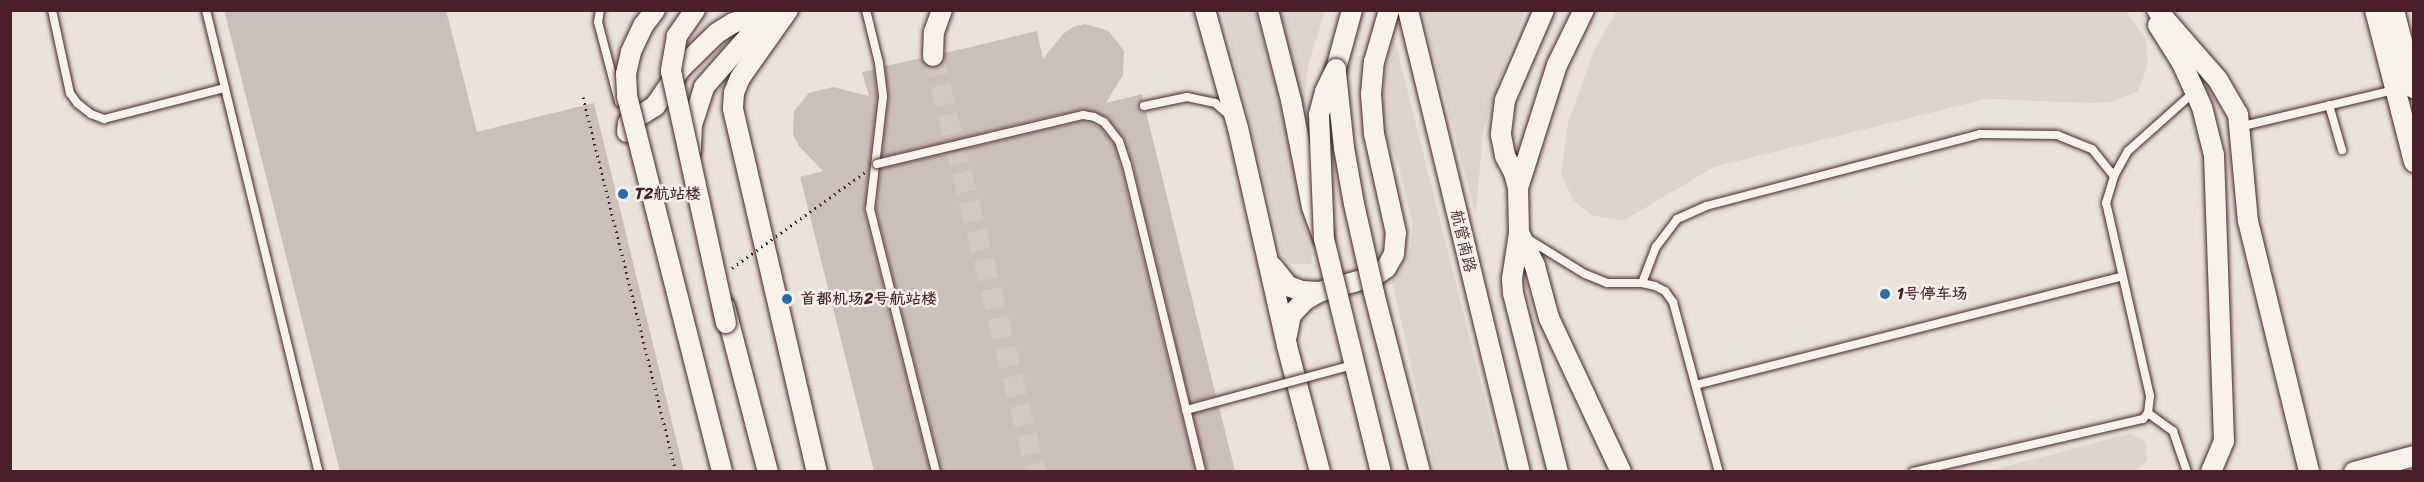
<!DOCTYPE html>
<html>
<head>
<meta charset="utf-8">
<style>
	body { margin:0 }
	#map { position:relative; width:2424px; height:482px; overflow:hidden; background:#f7f3e8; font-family:Sriracha,"LXGW WenKai TC",sans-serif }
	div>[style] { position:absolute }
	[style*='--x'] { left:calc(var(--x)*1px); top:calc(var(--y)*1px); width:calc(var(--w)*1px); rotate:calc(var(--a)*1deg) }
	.built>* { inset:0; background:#eae3da; transform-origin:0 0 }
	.green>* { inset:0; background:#ded4cc }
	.building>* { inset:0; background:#ccbfb9; transform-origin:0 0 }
	.tertiary-tunnel>* { height:20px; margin-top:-10px; transform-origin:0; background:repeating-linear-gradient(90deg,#d4c9c2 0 20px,transparent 0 30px) }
	.path>* { height:3px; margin-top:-1.5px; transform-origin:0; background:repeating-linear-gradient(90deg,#4a1f2b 0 1.5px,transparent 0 6px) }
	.roads { filter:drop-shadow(0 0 2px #4a1f2b) drop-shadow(0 0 2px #4a1f2b) }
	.service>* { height:8px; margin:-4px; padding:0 4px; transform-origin:4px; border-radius:4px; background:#f7f3e8 }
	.tertiary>* { height:20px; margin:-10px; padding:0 10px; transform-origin:10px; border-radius:10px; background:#f7f3e8 }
	.path-bridge>* { height:3px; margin-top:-1.5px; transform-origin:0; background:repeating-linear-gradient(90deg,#4a1f2b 0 1.5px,transparent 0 6px) }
	.bridges { filter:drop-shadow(0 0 2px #4a1f2b) drop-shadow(0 0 2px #4a1f2b) }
	.service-bridge>* { height:8px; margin:-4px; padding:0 4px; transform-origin:4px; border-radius:4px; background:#f7f3e8 }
	.tertiary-bridge>* { height:20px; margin:-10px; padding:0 10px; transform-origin:10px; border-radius:10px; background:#f7f3e8 }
	.dots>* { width:16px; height:16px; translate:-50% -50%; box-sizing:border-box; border:3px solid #f7f3e8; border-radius:50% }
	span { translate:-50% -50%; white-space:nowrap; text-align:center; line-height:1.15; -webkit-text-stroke:5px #f7f3e8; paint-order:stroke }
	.poi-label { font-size:16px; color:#4a1f2b; font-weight:700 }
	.left { translate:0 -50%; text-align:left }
	.street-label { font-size:16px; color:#4a1f2b }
	.frame { position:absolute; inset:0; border:12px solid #4a1f2b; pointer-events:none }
</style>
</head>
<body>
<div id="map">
	<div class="built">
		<div style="left:10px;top:11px;width:2403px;height:460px"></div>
	</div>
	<div class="green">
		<div style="clip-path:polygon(1222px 11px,1256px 11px,1286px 130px,1312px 256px,1311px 264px,1293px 264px,1284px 260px)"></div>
		<div style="clip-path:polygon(1280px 11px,1325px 11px,1309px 62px,1303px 109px)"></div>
		<div style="clip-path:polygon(1422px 11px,1525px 11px,1505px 63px,1483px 131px,1476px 215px)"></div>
		<div style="clip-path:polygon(1617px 11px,2126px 11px,2146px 39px,2148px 65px,2138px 91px,2111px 102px,2090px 103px,1986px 99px,1714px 167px,1623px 221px,1591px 215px,1573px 200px,1561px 173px,1568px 123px,1595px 48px)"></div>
		<div style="clip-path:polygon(1394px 37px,1503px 471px,1435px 471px,1391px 277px,1400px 269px,1410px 251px,1413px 226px,1399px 166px,1386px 136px,1382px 115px,1385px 75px)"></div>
		<div style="clip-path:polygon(2129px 434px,2143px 439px,2146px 444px,2147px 460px,2139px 468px,2127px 472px,1989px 471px)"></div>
	</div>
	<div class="building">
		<div style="clip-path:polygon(224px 10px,446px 10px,477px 132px,594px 103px,684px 471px,340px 471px)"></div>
		<div style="clip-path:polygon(1085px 24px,1109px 31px,1124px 51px,1123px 75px,1106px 103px,1142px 94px,1143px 100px,1138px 108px,1146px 112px,1216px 396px,1190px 403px,1133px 164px,1124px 138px,1107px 117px,1082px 109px,882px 157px,889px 97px,885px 66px,922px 58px,927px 66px,938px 67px,943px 62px,945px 53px,1037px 31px,1043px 59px,1063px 34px,1073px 27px)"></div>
		<div style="clip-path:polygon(874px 69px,877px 97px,864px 210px,930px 471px,874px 471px,800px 177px,823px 171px,799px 146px,793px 135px,794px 111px,809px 93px,833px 87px,869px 96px,862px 72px)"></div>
		<div style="clip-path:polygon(1083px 121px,1100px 127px,1114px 144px,1121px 167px,1195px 471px,942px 471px,876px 209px,881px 169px)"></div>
		<div style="left:1219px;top:407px;width:66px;height:27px;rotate:76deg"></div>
	</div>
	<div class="tertiary-tunnel">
		<div style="--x:933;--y:56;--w:429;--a:76.1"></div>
	</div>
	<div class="path">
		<div style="--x:583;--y:97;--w:386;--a:76.1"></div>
	</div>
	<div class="roads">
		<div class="service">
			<div style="--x:52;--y:10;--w:85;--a:77.8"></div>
			<div style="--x:70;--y:93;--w:12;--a:55"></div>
			<div style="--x:77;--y:103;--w:18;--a:38"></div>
			<div style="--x:91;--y:114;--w:14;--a:21"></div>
			<div style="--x:104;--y:119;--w:125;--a:-14.4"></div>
			<div style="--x:206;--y:10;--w:476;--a:76.3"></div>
			<div style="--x:600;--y:10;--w:12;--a:99"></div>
			<div style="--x:598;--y:22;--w:83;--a:75.3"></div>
			<div style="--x:866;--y:10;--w:55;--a:76.2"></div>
			<div style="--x:879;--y:63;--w:34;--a:83"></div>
			<div style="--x:883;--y:97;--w:113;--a:96.6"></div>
			<div style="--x:870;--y:209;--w:271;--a:75.9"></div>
			<div style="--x:2329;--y:105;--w:47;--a:73.9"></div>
			<div style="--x:1144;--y:106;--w:44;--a:-11.8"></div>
			<div style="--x:1187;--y:97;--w:29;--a:12"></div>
			<div style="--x:1215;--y:103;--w:18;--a:41"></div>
			<div style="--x:2239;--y:127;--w:159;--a:-13.4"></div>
			<div style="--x:1528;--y:239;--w:67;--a:31.6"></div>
			<div style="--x:1585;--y:274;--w:24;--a:22"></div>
			<div style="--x:1607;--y:283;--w:35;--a:0"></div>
			<div style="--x:1642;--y:283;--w:13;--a:13"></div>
			<div style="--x:1655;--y:286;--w:11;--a:27"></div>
			<div style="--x:1665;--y:291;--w:14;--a:54"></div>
			<div style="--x:1673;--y:302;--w:176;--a:74.9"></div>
			<div style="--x:1642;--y:283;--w:39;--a:-69"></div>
			<div style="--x:1656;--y:247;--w:35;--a:-53"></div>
			<div style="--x:1677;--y:219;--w:32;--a:-24"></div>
			<div style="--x:1706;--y:206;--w:283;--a:-14.7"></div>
			<div style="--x:1980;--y:134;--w:77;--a:0.7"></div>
			<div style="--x:2057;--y:135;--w:38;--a:22"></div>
			<div style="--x:2092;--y:149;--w:35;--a:51"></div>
			<div style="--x:1696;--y:385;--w:439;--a:-14.3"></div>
			<div style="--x:2148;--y:413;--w:31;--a:36"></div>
			<div style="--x:2173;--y:431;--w:43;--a:71.1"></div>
			<div style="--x:1913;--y:472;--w:236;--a:-13"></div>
			<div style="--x:2143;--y:419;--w:8;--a:-50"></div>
			<div style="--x:2148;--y:413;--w:17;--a:-83"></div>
			<div style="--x:2150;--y:396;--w:198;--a:-102.8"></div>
			<div style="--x:2106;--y:203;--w:28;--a:-73"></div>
			<div style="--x:2114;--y:176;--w:29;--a:-61"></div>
			<div style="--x:2128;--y:151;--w:89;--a:-41.8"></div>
		</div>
		<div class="tertiary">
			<div style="--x:788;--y:10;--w:83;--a:125.2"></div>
			<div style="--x:740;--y:78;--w:16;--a:112"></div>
			<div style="--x:734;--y:93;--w:16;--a:94"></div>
			<div style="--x:733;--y:109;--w:373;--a:77"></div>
			<div style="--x:1205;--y:10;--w:123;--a:74.4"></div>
			<div style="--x:1238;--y:128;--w:223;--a:77.3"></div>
			<div style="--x:1287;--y:346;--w:130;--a:75.3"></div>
			<div style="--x:1268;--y:10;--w:93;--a:75.7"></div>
			<div style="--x:1291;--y:100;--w:109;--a:78.9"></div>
			<div style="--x:1312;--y:207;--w:32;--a:70"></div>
			<div style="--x:1408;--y:10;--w:475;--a:76.4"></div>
			<div style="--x:1544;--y:10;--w:98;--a:113.4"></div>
			<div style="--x:1505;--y:100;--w:35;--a:97"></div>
			<div style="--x:1501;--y:135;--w:21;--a:79"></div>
			<div style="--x:1505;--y:156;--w:19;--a:62"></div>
			<div style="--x:1514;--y:173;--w:16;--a:75"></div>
			<div style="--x:1518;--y:188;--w:45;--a:88.7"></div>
			<div style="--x:1519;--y:233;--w:47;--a:98.7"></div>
			<div style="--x:1512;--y:279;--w:14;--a:86"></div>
			<div style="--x:1513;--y:293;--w:185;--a:75.9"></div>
			<div style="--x:2157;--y:10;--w:93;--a:48.9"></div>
			<div style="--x:2218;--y:80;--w:39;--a:60"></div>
			<div style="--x:2238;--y:114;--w:107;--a:84.7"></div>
			<div style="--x:2248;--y:221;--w:258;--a:76.3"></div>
			<div style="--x:2375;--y:10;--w:157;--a:75.6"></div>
			<div style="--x:2394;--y:10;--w:81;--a:75.6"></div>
			<div style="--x:2158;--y:25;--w:45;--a:57.7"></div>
			<div style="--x:2182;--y:63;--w:48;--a:65.6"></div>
			<div style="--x:2202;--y:107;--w:49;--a:76"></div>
			<div style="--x:2214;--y:155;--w:286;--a:88"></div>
			<div style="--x:2224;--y:441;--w:34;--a:113"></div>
			<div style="--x:933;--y:56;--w:24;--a:-88"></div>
			<div style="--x:934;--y:32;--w:23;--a:-70"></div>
			<div style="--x:1336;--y:69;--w:61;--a:-74.8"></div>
			<div style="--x:627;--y:132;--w:9;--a:-84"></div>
			<div style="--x:628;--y:123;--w:32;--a:-32"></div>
			<div style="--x:655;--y:106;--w:46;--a:-55.6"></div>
			<div style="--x:681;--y:68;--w:50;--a:-44.2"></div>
			<div style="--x:717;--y:33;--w:19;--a:-32"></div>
			<div style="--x:733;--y:23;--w:42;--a:-18"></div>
			<div style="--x:691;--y:150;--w:25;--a:-88"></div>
			<div style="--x:692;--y:125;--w:40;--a:-72"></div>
			<div style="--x:704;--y:87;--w:79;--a:-48.6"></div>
			<div style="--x:756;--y:28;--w:22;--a:-39"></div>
			<div style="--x:1518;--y:188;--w:129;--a:-72.4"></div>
			<div style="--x:1557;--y:65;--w:61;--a:-63.9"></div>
			<div style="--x:1519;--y:233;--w:37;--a:64"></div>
			<div style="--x:1535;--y:266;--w:54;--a:74.9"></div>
			<div style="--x:1549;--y:318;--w:170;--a:64.9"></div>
			<div style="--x:1272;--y:266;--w:26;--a:51"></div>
			<div style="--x:1288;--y:286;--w:15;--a:20"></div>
			<div style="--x:1302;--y:291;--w:17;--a:3"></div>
			<div style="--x:725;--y:307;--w:171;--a:75.4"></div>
			<div style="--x:1287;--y:335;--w:20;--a:-79"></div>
			<div style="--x:1291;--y:315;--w:21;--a:-47"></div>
			<div style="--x:1305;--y:300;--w:16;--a:-30"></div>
			<div style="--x:1319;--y:292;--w:58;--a:-15.9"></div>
			<div style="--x:1375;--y:276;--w:14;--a:-36"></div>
			<div style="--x:1386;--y:268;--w:16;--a:-60"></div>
			<div style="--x:1394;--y:254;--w:21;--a:-85"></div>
			<div style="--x:1396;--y:233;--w:101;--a:-102.5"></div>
			<div style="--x:1374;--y:134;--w:40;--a:-94.3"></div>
			<div style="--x:1371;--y:94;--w:32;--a:-85"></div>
			<div style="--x:1374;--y:62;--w:54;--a:-73.9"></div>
			<div style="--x:2354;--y:472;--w:62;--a:-14.9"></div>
		</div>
	</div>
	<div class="path-bridge">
		<div style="--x:732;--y:268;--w:168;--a:-35.8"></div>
	</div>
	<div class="bridges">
		<div class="service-bridge">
			<div style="--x:877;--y:164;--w:212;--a:-13.4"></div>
			<div style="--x:1083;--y:115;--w:11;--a:10"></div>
			<div style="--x:1094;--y:117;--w:11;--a:27"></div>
			<div style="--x:1104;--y:122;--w:24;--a:52"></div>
			<div style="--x:1119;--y:141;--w:25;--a:72"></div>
			<div style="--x:1127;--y:165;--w:316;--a:76.4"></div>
			<div style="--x:1186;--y:410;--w:173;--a:-15.1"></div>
		</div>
		<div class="tertiary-bridge">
			<div style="--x:655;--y:10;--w:20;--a:127"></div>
			<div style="--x:643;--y:26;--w:29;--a:115"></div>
			<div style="--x:631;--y:52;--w:23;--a:103"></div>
			<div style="--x:626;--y:74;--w:22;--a:87"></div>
			<div style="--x:627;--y:96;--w:388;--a:75.8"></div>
			<div style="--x:695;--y:10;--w:32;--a:125"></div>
			<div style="--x:677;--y:36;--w:36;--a:100"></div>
			<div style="--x:671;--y:71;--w:258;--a:77.7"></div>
			<div style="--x:1336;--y:69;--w:25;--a:116"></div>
			<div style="--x:1325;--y:92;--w:24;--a:105"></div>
			<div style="--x:1319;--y:115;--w:124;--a:87.7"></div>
			<div style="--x:1324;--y:239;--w:240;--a:76.3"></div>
			<div style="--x:1336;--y:73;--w:75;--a:83.9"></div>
			<div style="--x:1344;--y:148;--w:57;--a:79.9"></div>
			<div style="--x:1354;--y:204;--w:91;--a:77.3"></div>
			<div style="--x:1374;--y:293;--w:185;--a:75.6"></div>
		</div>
	</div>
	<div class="dots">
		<div style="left:623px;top:194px;background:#1f6fb2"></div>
		<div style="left:1885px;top:294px;background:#1f6fb2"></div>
		<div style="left:787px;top:299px;background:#1f6fb2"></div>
	</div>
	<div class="poi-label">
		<span class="left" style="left:635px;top:194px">T2航站楼</span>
		<span class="left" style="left:1897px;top:294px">1号停车场</span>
		<span class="left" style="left:800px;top:299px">首都机场2号航站楼</span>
	</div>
	<div class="street-label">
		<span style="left:1463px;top:241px;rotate:77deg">航管南路</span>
	</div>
	<div class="frame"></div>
</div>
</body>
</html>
